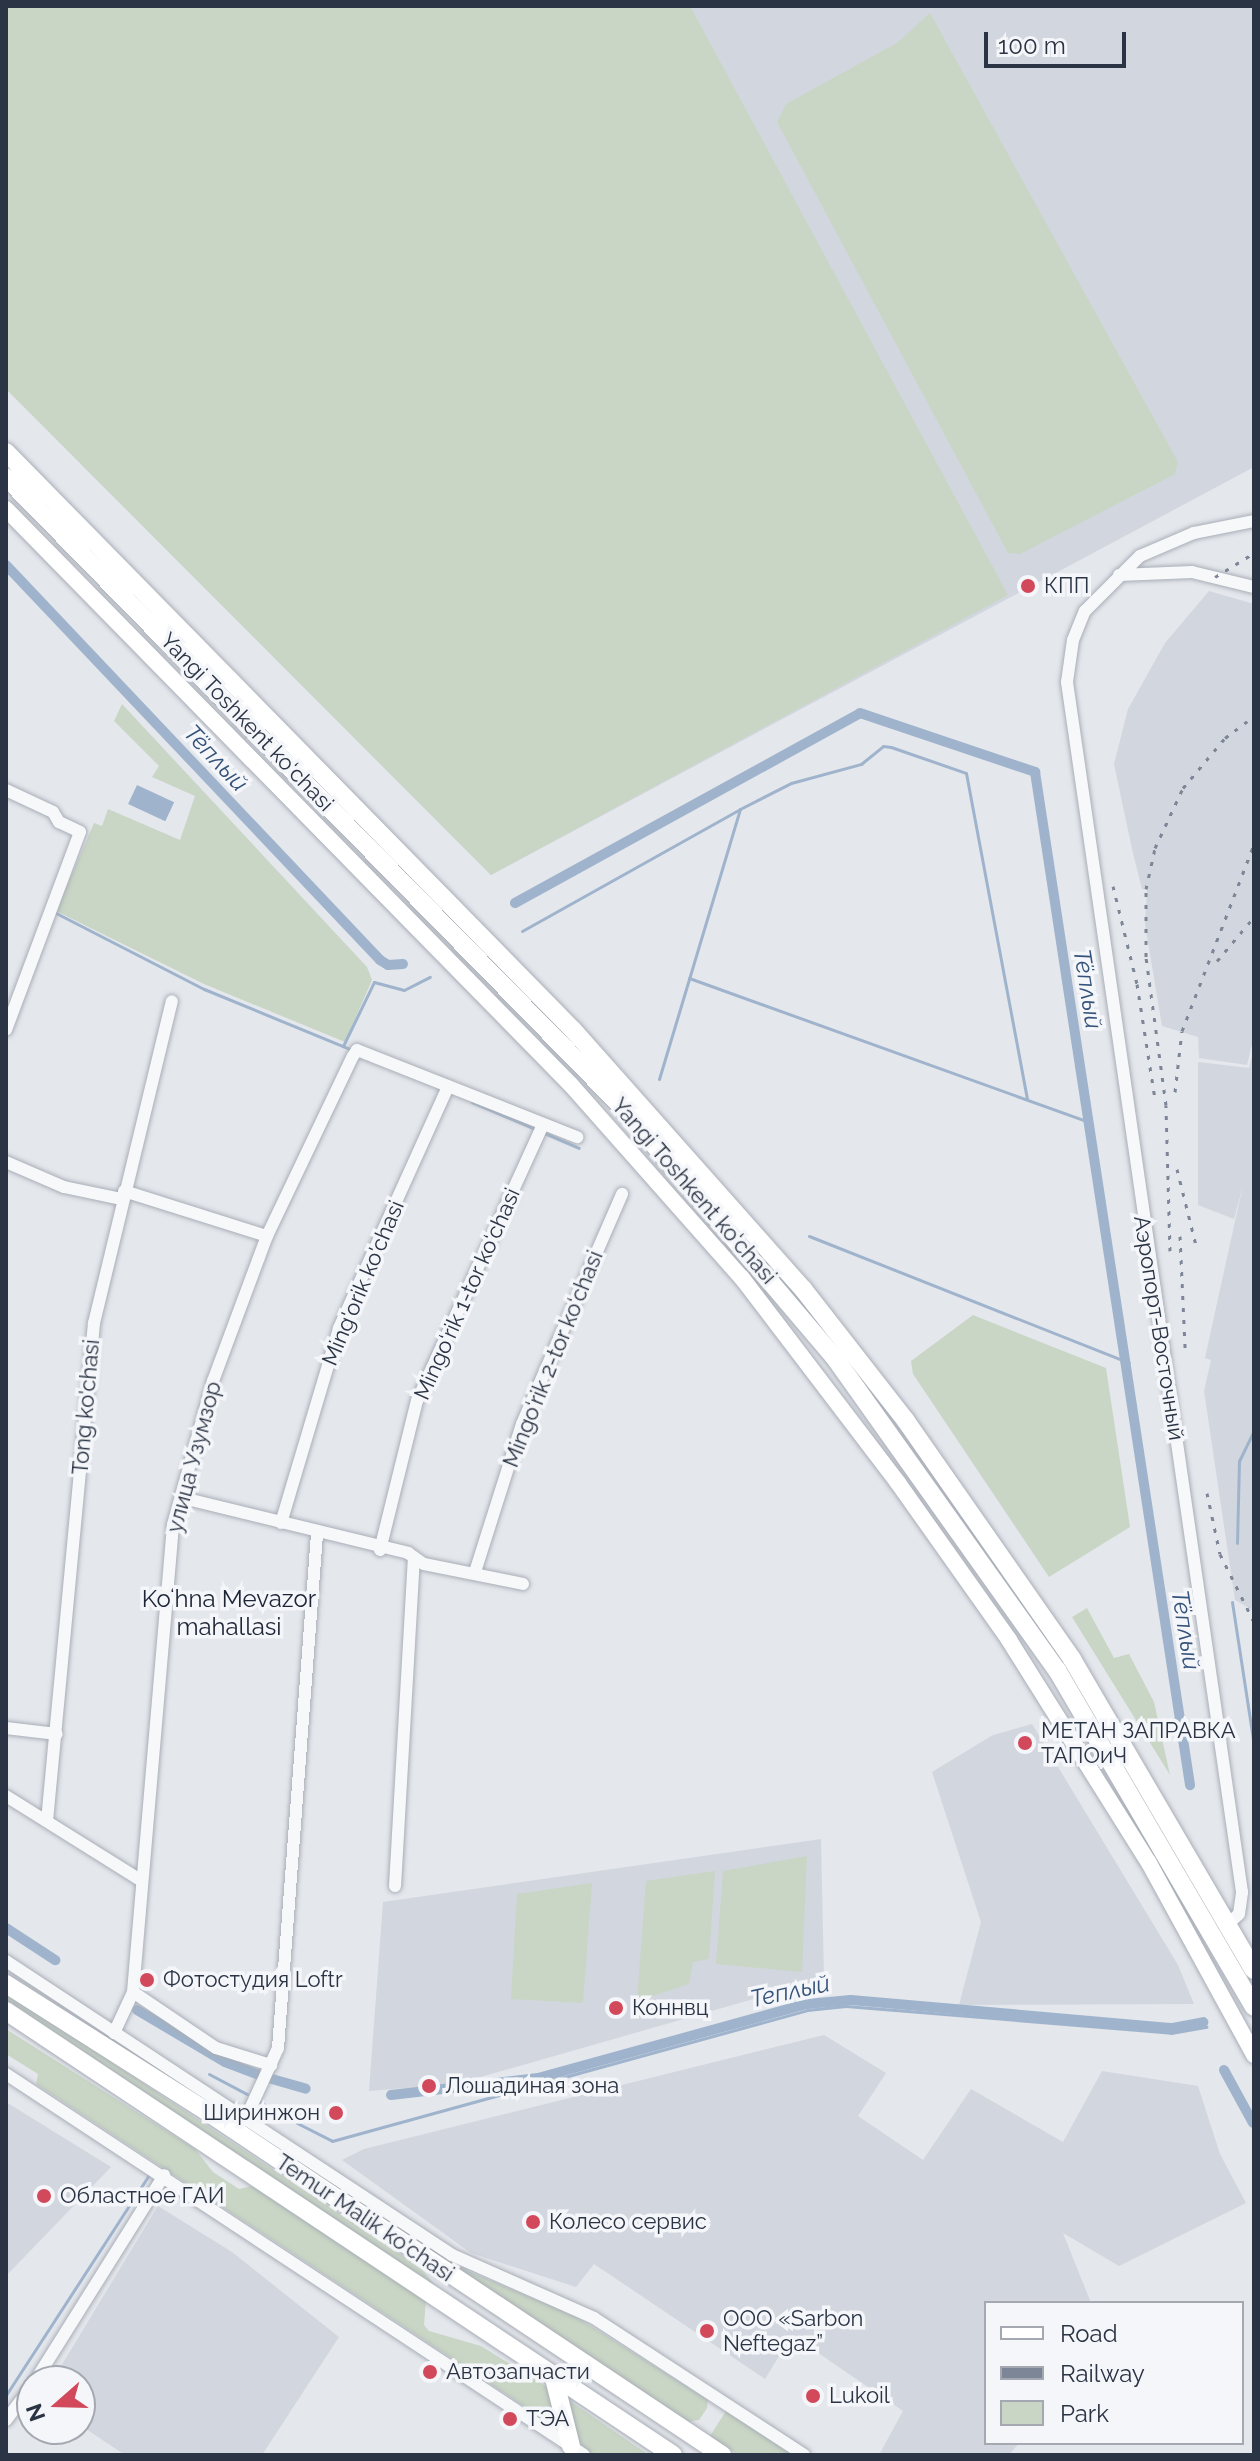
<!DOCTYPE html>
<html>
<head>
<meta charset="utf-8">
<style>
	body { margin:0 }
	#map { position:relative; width:1260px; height:2461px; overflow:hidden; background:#e4e7ec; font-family:Raleway,sans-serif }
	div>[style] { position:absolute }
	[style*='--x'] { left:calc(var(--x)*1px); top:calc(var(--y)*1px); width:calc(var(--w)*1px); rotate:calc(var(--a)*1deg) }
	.built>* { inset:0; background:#d2d6de }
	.green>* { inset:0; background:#c9d6c5 }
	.water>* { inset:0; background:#9fb4cc; transform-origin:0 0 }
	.stream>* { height:3px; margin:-1.5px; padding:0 1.5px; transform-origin:1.5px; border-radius:1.5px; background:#9fb4cc }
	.canal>* { height:10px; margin:-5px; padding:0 5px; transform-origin:5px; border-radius:5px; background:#9fb4cc }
	.roads { filter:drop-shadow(0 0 2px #a9aeb7) drop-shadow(0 0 2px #a9aeb7) }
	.minor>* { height:12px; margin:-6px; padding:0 6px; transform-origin:6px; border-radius:6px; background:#f7f8fa }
	.major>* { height:16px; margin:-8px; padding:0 8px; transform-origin:8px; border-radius:8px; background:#fff }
	.highway>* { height:18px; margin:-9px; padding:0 9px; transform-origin:9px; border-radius:9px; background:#fff }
	.rail>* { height:3px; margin-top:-1.5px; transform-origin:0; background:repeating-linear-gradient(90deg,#7d8696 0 4px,transparent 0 12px) }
	.dots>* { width:22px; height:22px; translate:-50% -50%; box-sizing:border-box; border:4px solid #f4f6f9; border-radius:50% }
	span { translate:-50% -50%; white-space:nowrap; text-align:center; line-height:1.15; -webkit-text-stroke:7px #f4f6f9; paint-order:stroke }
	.poi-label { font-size:22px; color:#2b3445 }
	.left { translate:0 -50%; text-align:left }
	.right { translate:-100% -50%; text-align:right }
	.street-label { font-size:22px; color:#2b3445 }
	.water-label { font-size:24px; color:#34527a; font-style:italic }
	.neighbourhood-label { font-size:24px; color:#1d2536 }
	.frame { position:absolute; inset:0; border:8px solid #2b3445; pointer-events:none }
	.legend { position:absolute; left:984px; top:2301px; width:260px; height:144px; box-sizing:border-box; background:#f4f6f9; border:2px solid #a4a8b1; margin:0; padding:10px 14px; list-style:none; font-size:24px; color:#2b3445 }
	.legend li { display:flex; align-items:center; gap:16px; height:40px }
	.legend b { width:40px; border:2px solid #a4a8b1 }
	.north { position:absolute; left:16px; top:2365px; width:80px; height:80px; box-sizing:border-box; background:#f4f6f9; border:2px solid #a4a8b1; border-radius:50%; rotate:250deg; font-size:22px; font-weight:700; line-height:32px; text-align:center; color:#2b3445 }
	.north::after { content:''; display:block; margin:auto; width:28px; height:36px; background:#d1495b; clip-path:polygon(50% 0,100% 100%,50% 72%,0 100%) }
	.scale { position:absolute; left:984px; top:32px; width:142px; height:36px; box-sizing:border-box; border:4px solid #2b3445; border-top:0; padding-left:10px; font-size:24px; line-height:28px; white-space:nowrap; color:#2b3445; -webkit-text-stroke:6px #f4f6f9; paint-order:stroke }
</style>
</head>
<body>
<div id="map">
	<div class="built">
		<div style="clip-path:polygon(6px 6px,1254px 6px,1254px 467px,491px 875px,6px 389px)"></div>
		<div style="clip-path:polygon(1209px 591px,1254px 604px,1254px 1036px,1247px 1065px,1199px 1058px,1198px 1037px,1162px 1026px,1145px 924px,1147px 890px,1142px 889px,1132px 849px,1114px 764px,1128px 709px,1165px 643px)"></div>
		<div style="clip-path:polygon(1254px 1049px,1254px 1611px,1235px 1600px,1204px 1391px,1211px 1360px,1205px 1358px,1243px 1185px,1234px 1219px,1198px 1205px,1198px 1062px,1249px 1068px)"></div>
		<div style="clip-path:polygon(1032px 1724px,1178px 1965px,1194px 2004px,959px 2005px,981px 1922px,932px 1772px,993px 1735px)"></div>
		<div style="clip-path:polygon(821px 1839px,824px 1979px,456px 2084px,369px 2091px,383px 1902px)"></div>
		<div style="clip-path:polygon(824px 2035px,886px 2073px,858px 2116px,923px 2160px,971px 2089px,1063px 2142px,1102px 2071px,1198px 2086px,1220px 2154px,1246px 2203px,1119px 2266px,1063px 2233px,1091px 2303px,986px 2303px,986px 2443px,1019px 2443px,1009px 2455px,879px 2455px,903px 2411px,792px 2335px,765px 2379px,594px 2264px,576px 2287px,471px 2253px,342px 2160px,364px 2149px)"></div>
		<div style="clip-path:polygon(6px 2102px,111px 2167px,6px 2276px)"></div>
		<div style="clip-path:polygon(158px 2206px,232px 2252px,339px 2337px,262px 2455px,125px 2455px,80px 2425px,80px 2381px,52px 2381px)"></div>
	</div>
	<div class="green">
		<div style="clip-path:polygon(6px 6px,690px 6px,1008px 595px,491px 875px,6px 389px)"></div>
		<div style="clip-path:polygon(930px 13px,1178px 462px,1175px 474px,1020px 554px,1008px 553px,777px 122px,786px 104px,897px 43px)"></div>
		<div style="clip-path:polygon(122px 704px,367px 967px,372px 980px,345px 1042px,204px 984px,56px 911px,94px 823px,102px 826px,108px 809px,180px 840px,195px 796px,152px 777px,159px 766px,114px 721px)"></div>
		<div style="clip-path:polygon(973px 1315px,1106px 1368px,1130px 1527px,1049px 1577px,913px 1374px,911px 1361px)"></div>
		<div style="clip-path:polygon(1087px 1608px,1114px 1658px,1129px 1654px,1154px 1702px,1170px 1775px,1072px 1617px)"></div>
		<div style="clip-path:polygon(807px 1856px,802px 1972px,716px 1964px,723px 1871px)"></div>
		<div style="clip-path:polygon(715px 1871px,709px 1959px,693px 1962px,689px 1984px,637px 2001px,646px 1881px)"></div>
		<div style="clip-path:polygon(592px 1883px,583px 2003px,511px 1999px,517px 1894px)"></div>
		<div style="clip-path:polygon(6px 1992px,421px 2268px,438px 2289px,6px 2000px)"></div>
		<div style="clip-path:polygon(6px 2029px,195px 2149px,213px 2172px,239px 2189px,252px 2186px,426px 2300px,424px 2325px,429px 2331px,481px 2346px,547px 2387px,562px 2431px,36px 2084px,38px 2074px,6px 2054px)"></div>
		<div style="clip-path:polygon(358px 2197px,468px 2271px,575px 2316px,708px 2400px,707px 2408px,699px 2420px,686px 2422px,361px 2206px)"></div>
		<div style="clip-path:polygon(564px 2397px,649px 2455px,594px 2455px,573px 2440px)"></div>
		<div style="clip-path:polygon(726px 2411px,794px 2455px,738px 2455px,710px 2436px)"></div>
	</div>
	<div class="water">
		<div style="left:137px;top:785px;width:41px;height:21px;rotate:25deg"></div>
	</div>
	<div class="stream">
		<div style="--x:54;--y:912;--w:169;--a:27.2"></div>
		<div style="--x:204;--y:989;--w:160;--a:22.4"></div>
		<div style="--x:522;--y:931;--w:250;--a:-29.2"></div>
		<div style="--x:740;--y:809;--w:57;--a:-27"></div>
		<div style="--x:791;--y:783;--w:73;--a:-15.2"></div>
		<div style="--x:861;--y:764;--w:28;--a:-39"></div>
		<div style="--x:883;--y:746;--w:8;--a:7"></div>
		<div style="--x:891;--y:747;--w:79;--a:19.1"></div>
		<div style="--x:966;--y:773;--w:331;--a:79.4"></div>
		<div style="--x:689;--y:978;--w:427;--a:19.8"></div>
		<div style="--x:343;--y:1046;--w:71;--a:-64.2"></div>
		<div style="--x:374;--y:982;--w:31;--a:15"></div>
		<div style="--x:404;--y:990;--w:29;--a:-27"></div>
		<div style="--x:659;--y:1079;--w:282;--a:-73.3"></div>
		<div style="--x:472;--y:1102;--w:69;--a:23.2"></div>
		<div style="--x:542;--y:1132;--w:40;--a:23.4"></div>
		<div style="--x:809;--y:1236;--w:344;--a:21.6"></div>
		<div style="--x:1237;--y:1543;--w:82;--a:-88.6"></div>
		<div style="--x:1239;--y:1461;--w:34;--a:-64"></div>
		<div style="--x:1232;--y:1602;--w:145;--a:81.3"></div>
		<div style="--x:209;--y:2074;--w:43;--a:27.8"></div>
		<div style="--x:260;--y:2102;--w:28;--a:32"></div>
		<div style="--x:297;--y:2123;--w:39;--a:27"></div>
		<div style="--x:332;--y:2141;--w:493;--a:-15.4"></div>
		<div style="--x:807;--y:2010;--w:39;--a:-6"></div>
		<div style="--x:846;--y:2006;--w:326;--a:4.7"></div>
		<div style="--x:1171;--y:2033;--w:36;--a:-10"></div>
		<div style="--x:6;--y:2395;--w:265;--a:-57"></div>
	</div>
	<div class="canal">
		<div style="--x:6;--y:565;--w:544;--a:46.56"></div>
		<div style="--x:380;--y:960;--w:9;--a:32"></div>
		<div style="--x:388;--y:965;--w:15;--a:-4"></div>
		<div style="--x:515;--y:903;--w:394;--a:-28.8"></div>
		<div style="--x:860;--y:713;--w:185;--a:18.6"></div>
		<div style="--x:1035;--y:772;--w:1025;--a:81.3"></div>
		<div style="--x:6;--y:1928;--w:59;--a:33.1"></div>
		<div style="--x:137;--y:2010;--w:102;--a:30.6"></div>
		<div style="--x:225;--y:2062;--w:34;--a:21"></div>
		<div style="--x:1224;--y:2070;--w:60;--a:61.3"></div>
		<div style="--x:272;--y:2079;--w:35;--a:16"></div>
		<div style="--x:391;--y:2095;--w:148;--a:-6.6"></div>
		<div style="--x:538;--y:2078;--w:279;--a:-15.4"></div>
		<div style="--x:807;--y:2004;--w:44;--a:-5.2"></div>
		<div style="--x:851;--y:2000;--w:323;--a:5"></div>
		<div style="--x:1173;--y:2028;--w:31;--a:-11"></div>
	</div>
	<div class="roads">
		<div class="minor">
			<div style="--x:1119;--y:575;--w:73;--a:-2.4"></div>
			<div style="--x:1192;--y:572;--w:64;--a:13.6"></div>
			<div style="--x:6;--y:790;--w:52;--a:25.1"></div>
			<div style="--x:53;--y:812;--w:12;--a:59"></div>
			<div style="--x:59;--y:822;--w:23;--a:25"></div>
			<div style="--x:80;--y:832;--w:211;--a:110.5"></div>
			<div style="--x:6;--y:1162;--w:63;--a:23.3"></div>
			<div style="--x:64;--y:1187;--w:58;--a:11.9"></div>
			<div style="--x:124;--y:1191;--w:150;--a:17.5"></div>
			<div style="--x:183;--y:1498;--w:232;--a:13.7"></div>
			<div style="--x:408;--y:1553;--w:19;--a:35"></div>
			<div style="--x:424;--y:1564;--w:101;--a:11.4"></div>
			<div style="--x:281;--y:1523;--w:203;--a:-73.4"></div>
			<div style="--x:339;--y:1328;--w:265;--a:-65.7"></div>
			<div style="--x:380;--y:1550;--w:154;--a:-76.1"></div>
			<div style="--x:417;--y:1401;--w:303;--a:-65.5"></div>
			<div style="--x:475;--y:1572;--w:155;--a:-72.4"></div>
			<div style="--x:522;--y:1424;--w:251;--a:-66.5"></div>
			<div style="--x:6;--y:1728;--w:51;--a:6.7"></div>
			<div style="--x:6;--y:1796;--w:160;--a:32"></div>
			<div style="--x:47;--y:1821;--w:500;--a:-84.61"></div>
			<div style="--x:94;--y:1323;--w:331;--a:-76.4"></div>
			<div style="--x:395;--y:1886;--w:329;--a:-86.7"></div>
			<div style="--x:1229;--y:1923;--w:13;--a:-42"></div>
			<div style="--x:1239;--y:1914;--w:22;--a:-82"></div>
			<div style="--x:1242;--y:1892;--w:1223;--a:-98.23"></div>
			<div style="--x:1067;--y:682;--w:42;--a:-81.9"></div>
			<div style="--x:1073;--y:640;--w:31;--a:-68"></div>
			<div style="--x:1085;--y:611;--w:78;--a:-45"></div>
			<div style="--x:1140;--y:556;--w:59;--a:-23.1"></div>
			<div style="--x:1194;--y:533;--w:61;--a:-11.3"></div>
			<div style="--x:6;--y:1961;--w:534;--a:33.39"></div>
			<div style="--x:452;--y:2255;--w:155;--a:23.9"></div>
			<div style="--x:594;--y:2318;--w:251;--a:33.1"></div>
			<div style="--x:133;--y:1992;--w:100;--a:34"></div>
			<div style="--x:216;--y:2048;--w:58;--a:17.2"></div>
			<div style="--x:114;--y:2033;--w:45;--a:-65.1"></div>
			<div style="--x:133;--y:1992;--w:469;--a:-85.1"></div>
			<div style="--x:173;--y:1525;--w:149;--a:-74.5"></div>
			<div style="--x:213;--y:1381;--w:155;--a:-69.6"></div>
			<div style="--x:267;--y:1236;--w:199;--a:-64.5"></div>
			<div style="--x:353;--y:1056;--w:7;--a:-56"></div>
			<div style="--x:357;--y:1050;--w:237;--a:21.6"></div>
			<div style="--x:6;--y:2074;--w:692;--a:33.39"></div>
			<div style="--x:245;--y:2120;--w:79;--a:-65.4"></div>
			<div style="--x:278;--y:2048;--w:515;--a:-85.66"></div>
			<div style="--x:35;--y:2381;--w:243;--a:-57.9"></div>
			<div style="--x:6;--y:2420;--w:43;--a:-52.6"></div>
		</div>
		<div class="major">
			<div style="--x:6;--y:509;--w:807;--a:45.55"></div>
			<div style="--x:571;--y:1085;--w:258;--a:48.5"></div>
			<div style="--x:742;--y:1278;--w:258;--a:52.7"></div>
			<div style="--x:898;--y:1483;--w:192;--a:54.7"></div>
			<div style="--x:1009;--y:1640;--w:263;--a:57.9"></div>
			<div style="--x:1149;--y:1863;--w:219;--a:61.3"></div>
		</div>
		<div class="highway">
			<div style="--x:6;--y:452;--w:810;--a:45.55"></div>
			<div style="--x:573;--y:1030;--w:346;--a:48.4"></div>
			<div style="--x:803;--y:1289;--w:167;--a:52"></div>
			<div style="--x:906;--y:1421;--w:290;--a:55.1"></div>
			<div style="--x:1072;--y:1659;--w:360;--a:59.7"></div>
			<div style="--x:6;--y:477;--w:881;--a:45.64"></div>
			<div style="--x:622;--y:1107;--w:329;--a:49.7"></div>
			<div style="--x:835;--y:1358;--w:383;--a:54.6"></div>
			<div style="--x:1057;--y:1670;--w:390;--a:59.7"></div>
			<div style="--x:6;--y:1984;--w:241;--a:32.4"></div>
			<div style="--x:209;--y:2113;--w:617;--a:33.69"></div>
			<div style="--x:6;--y:2011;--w:801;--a:33.65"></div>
			<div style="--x:554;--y:2378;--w:70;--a:76"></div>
		</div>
	</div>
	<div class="rail">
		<div style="--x:1215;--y:577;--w:46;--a:-31.6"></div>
		<div style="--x:1113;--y:886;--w:101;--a:76.2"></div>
		<div style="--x:1137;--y:984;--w:116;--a:81.1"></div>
		<div style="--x:1217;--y:961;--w:57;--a:-49.9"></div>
		<div style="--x:1175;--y:1092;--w:61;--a:-83.5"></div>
		<div style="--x:1182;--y:1031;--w:200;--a:-68.9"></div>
		<div style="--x:1177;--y:1169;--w:82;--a:76"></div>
		<div style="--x:1180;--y:1236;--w:112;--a:87.4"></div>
		<div style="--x:1170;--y:1251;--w:146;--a:-91.6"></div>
		<div style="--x:1166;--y:1105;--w:149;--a:-97.7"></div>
		<div style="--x:1146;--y:957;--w:68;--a:-90"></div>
		<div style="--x:1146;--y:889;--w:42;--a:-77.6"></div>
		<div style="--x:1155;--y:848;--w:66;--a:-65"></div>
		<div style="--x:1183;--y:788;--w:65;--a:-50"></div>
		<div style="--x:1225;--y:738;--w:36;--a:-37"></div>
		<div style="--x:1207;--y:1493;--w:62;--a:78"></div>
		<div style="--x:1220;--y:1554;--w:76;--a:63.4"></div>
	</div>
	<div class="dots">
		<div style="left:1028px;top:586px;background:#d1495b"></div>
		<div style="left:1025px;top:1743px;background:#d1495b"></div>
		<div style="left:147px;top:1980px;background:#d1495b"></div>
		<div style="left:616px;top:2008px;background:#d1495b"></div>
		<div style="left:429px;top:2086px;background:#d1495b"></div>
		<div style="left:336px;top:2113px;background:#d1495b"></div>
		<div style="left:44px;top:2196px;background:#d1495b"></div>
		<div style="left:533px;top:2222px;background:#d1495b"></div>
		<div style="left:707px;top:2331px;background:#d1495b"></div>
		<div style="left:430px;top:2372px;background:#d1495b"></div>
		<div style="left:813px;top:2396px;background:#d1495b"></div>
		<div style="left:510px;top:2419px;background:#d1495b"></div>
	</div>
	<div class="poi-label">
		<span class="left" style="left:1044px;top:586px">КПП</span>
		<span class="left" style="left:1041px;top:1743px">МЕТАН ЗАПРАВКА<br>ТАПОиЧ</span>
		<span class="left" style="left:163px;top:1980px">Фотостудия Loftr</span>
		<span class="left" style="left:632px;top:2008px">Коннвц</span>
		<span class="left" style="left:445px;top:2086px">Лошадиная зона</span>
		<span class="right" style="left:320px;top:2113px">Ширинжон</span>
		<span class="left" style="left:60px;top:2196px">Областное ГАИ</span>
		<span class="left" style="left:549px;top:2222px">Колесо сервис</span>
		<span class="left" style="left:723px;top:2331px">ООО «Sarbon<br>Neftegaz”</span>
		<span class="left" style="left:446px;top:2372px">Автозапчасти</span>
		<span class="left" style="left:829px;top:2396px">Lukoil</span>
		<span class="left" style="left:526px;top:2419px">ТЭА</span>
	</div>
	<div class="street-label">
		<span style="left:247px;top:722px;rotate:46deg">Yangi Toshkent ko‘chasi</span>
		<span style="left:694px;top:1191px;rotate:49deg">Yangi Toshkent ko‘chasi</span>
		<span style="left:363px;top:1283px;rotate:-67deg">Ming'orik ko'chasi</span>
		<span style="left:467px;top:1294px;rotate:-66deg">Mingo‘rik 1-tor ko‘chasi</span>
		<span style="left:1159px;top:1328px;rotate:81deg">Аэропорт-Восточный</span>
		<span style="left:553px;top:1359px;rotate:-68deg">Mingo‘rik 2-tor ko‘chasi</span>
		<span style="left:86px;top:1407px;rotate:-85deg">Tong ko'chasi</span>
		<span style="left:194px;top:1457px;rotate:-75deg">улица Узумзор</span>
		<span style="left:365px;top:2218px;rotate:34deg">Temur Malik ko'chasi</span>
	</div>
	<div class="water-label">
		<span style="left:216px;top:758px;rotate:47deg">Тёплый</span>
		<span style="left:1088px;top:989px;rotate:81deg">Тёплый</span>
		<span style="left:1186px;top:1630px;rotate:81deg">Тёплый</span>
		<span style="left:790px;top:1991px;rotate:-12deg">Теплый</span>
	</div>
	<div class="neighbourhood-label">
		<span style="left:229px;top:1613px">Koʻhna Mevazor<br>mahallasi</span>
	</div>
	<div class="frame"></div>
	<ul class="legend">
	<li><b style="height:10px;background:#fff"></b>Road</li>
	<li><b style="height:10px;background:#7d8696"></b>Railway</li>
	<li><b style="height:22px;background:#c9d6c5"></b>Park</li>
	</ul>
	<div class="north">N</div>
	<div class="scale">100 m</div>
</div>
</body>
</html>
